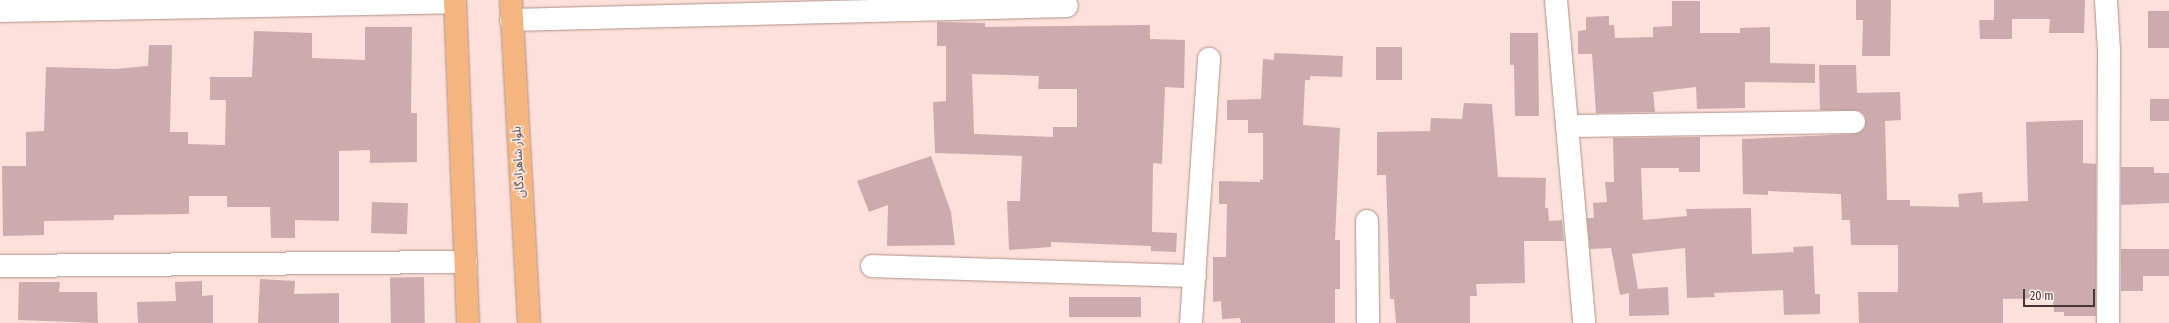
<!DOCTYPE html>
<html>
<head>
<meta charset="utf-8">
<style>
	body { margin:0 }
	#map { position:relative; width:2169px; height:323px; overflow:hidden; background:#fce0d9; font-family:"Fira Sans Condensed","Noto Sans Arabic",sans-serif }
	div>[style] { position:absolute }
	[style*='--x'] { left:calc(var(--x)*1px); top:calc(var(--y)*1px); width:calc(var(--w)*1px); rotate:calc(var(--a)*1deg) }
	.building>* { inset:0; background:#ccaaad; transform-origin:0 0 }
	.roads { filter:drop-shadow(0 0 1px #b1918a) drop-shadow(0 0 1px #b1918a) }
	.minor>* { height:22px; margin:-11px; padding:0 11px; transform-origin:11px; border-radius:11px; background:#fff }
	.major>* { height:22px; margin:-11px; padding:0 11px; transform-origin:11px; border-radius:11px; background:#f5b57e }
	span { translate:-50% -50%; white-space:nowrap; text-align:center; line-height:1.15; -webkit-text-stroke:3px #fff0ed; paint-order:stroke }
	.street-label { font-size:12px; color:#453835 }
	.scale { position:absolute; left:2023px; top:289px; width:72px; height:18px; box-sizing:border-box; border:2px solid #453835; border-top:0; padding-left:5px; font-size:12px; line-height:14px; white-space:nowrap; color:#453835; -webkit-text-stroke:3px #fff0ed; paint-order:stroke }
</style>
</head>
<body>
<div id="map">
	<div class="building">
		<div style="clip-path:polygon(1856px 0,1891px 0,1890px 56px,1862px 56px,1863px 20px,1856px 20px)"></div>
		<div style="clip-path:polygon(1994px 0,2085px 0,2084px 33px,2049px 33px,2050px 19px,2012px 19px,2012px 39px,1980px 39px,1979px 20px,1994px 20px)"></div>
		<div style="clip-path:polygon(1672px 1px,1700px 1px,1700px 33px,1740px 33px,1740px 28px,1770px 27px,1770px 63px,1815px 64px,1815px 83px,1745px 82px,1745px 108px,1697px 109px,1696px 87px,1653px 92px,1655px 112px,1596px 113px,1592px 54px,1578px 54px,1578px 31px,1586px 30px,1586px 17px,1609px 16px,1609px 25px,1614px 25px,1615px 38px,1653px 37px,1653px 27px,1672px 26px)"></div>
		<div style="left:2148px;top:11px;width:21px;height:37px"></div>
		<div style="clip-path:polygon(evenodd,937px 22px,985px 23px,985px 27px,1150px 25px,1150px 39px,1185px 40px,1184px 88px,1165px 87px,1162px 164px,1153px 163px,1152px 232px,1177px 233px,1176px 252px,1151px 251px,1151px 246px,1051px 242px,1051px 247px,1009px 250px,1007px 201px,1020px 201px,1022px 156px,935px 153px,933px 102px,946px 101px,946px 46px,937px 46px,937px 22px,972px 74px,1039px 76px,1038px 89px,1077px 89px,1077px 127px,1053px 127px,1053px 137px,974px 134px,972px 74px)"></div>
		<div style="clip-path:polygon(365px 27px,412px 27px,411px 113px,417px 113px,417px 162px,370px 163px,370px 150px,339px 151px,339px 221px,295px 220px,295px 238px,271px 238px,270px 207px,227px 207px,227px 196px,189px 196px,189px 214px,114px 215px,114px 220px,44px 221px,44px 235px,3px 236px,2px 166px,26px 166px,26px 132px,44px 131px,46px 67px,115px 69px,148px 66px,149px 45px,172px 45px,170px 132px,188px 132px,188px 144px,225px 145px,226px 100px,210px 100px,210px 77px,252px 77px,254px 31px,312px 33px,312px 58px,365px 60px)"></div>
		<div style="clip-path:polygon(1510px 33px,1538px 33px,1539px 116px,1515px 116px,1514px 65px,1510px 65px)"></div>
		<div style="left:1376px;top:47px;width:26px;height:33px"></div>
		<div style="clip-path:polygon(1274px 53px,1343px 56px,1342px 77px,1310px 76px,1310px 80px,1305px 80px,1303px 125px,1340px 128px,1335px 240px,1340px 240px,1340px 289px,1335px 289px,1335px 323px,1241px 323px,1240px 318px,1222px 319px,1221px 301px,1213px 302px,1213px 257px,1226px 257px,1227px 204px,1219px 204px,1219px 181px,1260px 182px,1260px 179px,1263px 180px,1263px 133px,1248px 133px,1248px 120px,1227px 120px,1227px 100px,1261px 99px,1263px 59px,1274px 60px)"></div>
		<div style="clip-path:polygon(1819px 65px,1856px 65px,1857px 93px,1900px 92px,1901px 120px,1885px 121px,1887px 200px,1910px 200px,1910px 206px,1959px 207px,1958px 194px,1982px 192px,1983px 203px,2028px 201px,2026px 122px,2083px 120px,2083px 163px,2096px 164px,2096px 316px,2064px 316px,2064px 312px,2054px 312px,2053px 298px,2003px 299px,2003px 323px,1859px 323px,1858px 292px,1898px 292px,1898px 245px,1851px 245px,1850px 220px,1842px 220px,1841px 194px,1768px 191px,1768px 195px,1743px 194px,1742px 139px,1854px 134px,1865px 128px,1865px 116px,1860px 111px,1820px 110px)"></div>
		<div style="left:2169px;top:99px;width:22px;height:19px;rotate:90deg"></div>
		<div style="clip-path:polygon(1464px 103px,1492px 104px,1498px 177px,1546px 178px,1545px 208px,1548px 208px,1549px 221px,1562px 220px,1564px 241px,1524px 241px,1525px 283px,1476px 284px,1477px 296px,1470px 296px,1470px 323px,1396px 323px,1394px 299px,1390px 299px,1386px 175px,1377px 175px,1377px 132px,1430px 131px,1431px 118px,1462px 119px)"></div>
		<div style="clip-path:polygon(1700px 137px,1700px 172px,1679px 172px,1679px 168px,1641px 168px,1643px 220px,1687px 216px,1686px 209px,1751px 208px,1752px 254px,1794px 252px,1793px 247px,1813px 246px,1815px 294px,1820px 294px,1820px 314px,1784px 315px,1783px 290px,1714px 293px,1715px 297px,1687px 298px,1685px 248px,1632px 254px,1638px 289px,1668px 287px,1669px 315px,1629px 316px,1629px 293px,1620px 295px,1611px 248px,1590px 249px,1587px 218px,1594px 218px,1593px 203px,1607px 202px,1605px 182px,1614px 182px,1613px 138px)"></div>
		<div style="clip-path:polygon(931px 156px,951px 212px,955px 245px,887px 246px,888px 205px,869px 212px,857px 181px)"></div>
		<div style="clip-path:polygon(2121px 167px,2154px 167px,2154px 173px,2169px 173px,2169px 203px,2121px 205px)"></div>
		<div style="left:372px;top:202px;width:36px;height:31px;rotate:2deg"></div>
		<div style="clip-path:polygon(2121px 249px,2169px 249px,2169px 276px,2143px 276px,2143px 291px,2121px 291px)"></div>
		<div style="left:424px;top:277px;width:46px;height:34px;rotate:89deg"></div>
		<div style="clip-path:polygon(260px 279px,295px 281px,294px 294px,339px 293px,339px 323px,258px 323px)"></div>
		<div style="clip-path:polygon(202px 281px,202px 296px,213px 295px,213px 323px,138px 323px,137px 302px,176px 301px,175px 282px)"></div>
		<div style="clip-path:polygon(19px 282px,60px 282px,59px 292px,97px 292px,98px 323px,18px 320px)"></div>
		<div style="left:1069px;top:297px;width:72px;height:20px"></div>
	</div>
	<div class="roads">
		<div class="minor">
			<div style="--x:1556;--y:0;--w:324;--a:85"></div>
			<div style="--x:2106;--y:0;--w:50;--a:86.6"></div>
			<div style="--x:2109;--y:50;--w:273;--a:90.2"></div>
			<div style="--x:0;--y:11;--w:455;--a:-1.1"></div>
			<div style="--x:511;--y:20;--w:556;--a:-1.44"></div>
			<div style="--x:1567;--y:126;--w:287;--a:-0.8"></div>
			<div style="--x:1367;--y:221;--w:102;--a:89.4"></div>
			<div style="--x:0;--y:266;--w:466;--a:-0.5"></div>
			<div style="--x:872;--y:266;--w:323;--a:1.8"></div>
			<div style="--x:1191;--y:323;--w:265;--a:-86.1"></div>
		</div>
		<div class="major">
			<div style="--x:455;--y:0;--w:323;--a:87.7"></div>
			<div style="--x:511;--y:0;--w:324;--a:86.8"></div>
		</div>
	</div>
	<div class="street-label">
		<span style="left:519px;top:162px;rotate:-93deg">بلوار شاهزادگان</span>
	</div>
	<div class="scale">20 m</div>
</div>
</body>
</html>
